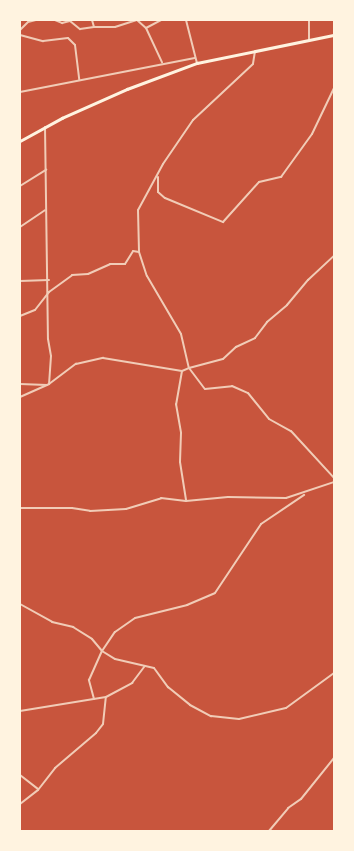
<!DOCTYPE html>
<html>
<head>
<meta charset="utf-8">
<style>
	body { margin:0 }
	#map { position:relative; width:354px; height:851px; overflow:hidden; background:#c8553d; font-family:Quicksand,sans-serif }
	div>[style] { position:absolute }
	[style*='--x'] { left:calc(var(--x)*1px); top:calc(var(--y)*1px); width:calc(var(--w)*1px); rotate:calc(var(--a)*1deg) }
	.minor>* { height:2px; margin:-1px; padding:0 1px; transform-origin:1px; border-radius:1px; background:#f1ccb7 }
	.secondary>* { height:2.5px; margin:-1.25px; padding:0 1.25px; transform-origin:1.25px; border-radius:1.25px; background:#fff3e0 }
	span { translate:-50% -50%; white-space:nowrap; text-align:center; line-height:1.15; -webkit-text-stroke:3.5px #fff3e0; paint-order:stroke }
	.frame { position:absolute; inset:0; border:21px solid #fff3e0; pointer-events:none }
</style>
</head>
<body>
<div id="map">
	<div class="minor">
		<div style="--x:55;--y:20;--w:8;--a:23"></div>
		<div style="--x:62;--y:23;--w:8;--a:-14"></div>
		<div style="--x:70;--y:21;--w:13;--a:39"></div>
		<div style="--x:80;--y:29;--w:14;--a:-8"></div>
		<div style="--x:92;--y:20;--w:7;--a:74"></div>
		<div style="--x:94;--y:27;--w:21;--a:0"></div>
		<div style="--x:115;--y:27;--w:22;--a:-18"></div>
		<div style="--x:137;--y:20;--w:12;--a:42"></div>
		<div style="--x:146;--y:28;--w:38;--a:65"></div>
		<div style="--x:186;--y:20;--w:44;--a:75.7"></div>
		<div style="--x:309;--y:20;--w:19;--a:90"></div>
		<div style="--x:146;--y:28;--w:17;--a:-28"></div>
		<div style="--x:20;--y:30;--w:11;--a:-45"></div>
		<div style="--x:28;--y:22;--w:8;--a:-14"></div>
		<div style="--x:20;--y:35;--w:24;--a:15"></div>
		<div style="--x:43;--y:41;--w:25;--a:-7"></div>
		<div style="--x:68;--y:38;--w:10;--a:45"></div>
		<div style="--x:75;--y:45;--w:35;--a:83"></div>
		<div style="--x:255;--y:51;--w:13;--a:99"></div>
		<div style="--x:253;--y:64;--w:82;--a:137"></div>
		<div style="--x:193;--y:120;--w:53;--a:124.3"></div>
		<div style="--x:163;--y:164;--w:52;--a:118.5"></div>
		<div style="--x:138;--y:210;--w:42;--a:88.6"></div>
		<div style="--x:139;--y:252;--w:25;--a:72"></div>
		<div style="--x:147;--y:276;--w:67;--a:59.6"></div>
		<div style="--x:181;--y:334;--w:35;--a:77"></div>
		<div style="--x:189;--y:368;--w:35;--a:-15"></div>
		<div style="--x:223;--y:359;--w:18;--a:-43"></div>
		<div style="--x:236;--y:347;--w:21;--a:-25"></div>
		<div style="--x:255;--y:338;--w:20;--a:-53"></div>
		<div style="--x:267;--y:322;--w:26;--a:-40"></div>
		<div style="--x:287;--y:305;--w:33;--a:-50"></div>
		<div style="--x:308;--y:280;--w:35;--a:-43"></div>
		<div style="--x:20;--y:92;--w:178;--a:-11"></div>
		<div style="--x:45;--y:127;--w:212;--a:89.2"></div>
		<div style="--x:48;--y:339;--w:17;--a:80"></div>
		<div style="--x:51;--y:356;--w:28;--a:94"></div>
		<div style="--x:158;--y:177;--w:15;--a:90"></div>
		<div style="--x:158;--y:192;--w:9;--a:41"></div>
		<div style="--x:165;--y:198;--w:63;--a:22.5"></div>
		<div style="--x:223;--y:222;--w:54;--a:-48"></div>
		<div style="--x:259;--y:182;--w:23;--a:-13"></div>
		<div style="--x:281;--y:177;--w:53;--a:-54.2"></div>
		<div style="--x:312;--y:134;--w:51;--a:-64.4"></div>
		<div style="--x:20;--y:186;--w:31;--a:-32"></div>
		<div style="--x:20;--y:227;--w:30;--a:-34"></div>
		<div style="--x:20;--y:281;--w:29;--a:-2"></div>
		<div style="--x:20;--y:316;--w:16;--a:-22"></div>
		<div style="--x:35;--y:310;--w:23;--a:-52"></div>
		<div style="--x:49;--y:292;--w:29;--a:-36"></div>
		<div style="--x:72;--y:275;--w:16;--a:-4"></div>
		<div style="--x:88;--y:274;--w:24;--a:-24"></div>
		<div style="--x:110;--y:264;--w:15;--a:0"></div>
		<div style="--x:125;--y:264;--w:15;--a:-58"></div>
		<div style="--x:133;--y:251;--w:6;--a:9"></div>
		<div style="--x:182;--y:371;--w:34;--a:100"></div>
		<div style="--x:176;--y:404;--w:29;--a:80"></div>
		<div style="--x:181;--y:433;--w:29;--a:92"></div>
		<div style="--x:180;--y:462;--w:39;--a:81"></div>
		<div style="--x:20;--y:384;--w:27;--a:2"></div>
		<div style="--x:20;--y:397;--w:32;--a:-24"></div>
		<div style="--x:49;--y:384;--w:34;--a:-37"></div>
		<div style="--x:76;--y:364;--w:28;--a:-13"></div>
		<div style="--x:103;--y:358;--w:80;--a:9.3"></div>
		<div style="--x:182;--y:371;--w:8;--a:-23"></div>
		<div style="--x:189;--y:368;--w:26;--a:53"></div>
		<div style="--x:205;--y:389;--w:27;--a:-6"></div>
		<div style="--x:232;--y:386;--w:17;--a:24"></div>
		<div style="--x:248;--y:393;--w:33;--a:51"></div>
		<div style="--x:269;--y:419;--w:25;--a:29"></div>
		<div style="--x:291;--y:431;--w:64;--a:47.5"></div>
		<div style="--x:20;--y:508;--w:52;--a:0"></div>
		<div style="--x:72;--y:508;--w:18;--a:9"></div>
		<div style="--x:90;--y:511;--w:36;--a:-3"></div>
		<div style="--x:126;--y:509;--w:37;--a:-17"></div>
		<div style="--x:161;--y:498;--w:25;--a:7"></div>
		<div style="--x:186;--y:501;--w:42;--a:-5.4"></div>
		<div style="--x:228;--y:497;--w:58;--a:1"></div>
		<div style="--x:286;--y:498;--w:51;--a:-18.4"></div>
		<div style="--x:20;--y:604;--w:37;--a:29"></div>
		<div style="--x:52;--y:622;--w:22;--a:13"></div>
		<div style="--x:73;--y:627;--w:22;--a:32"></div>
		<div style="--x:92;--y:639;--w:16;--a:50"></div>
		<div style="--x:102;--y:651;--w:15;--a:32"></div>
		<div style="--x:115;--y:659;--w:40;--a:13"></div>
		<div style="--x:154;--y:668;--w:24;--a:54"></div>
		<div style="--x:168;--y:687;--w:28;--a:39"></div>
		<div style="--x:190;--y:705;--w:24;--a:28"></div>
		<div style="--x:211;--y:716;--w:28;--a:6"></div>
		<div style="--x:239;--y:719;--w:48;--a:-13.2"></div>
		<div style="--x:286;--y:708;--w:59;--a:-36.1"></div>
		<div style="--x:94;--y:699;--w:20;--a:-105"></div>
		<div style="--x:89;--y:680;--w:32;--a:-66"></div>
		<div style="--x:102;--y:651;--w:23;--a:-56"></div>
		<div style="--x:115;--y:632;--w:24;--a:-35"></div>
		<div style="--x:135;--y:618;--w:54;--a:-14"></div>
		<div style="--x:187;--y:605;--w:30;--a:-23"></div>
		<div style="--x:215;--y:593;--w:83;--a:-56.3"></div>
		<div style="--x:261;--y:524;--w:52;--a:-34"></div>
		<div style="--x:20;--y:711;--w:87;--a:-9.2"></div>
		<div style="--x:20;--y:775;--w:23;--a:38"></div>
		<div style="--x:20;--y:804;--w:23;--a:-38"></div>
		<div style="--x:38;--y:790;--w:28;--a:-52"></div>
		<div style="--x:55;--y:768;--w:54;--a:-40.5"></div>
		<div style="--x:96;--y:733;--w:11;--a:-52"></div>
		<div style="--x:103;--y:724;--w:27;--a:-84"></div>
		<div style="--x:106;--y:697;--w:30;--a:-28"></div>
		<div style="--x:132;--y:683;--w:21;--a:-53"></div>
		<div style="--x:269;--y:831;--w:30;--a:-50"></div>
		<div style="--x:288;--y:808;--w:16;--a:-35"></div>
		<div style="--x:301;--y:799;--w:53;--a:-51.2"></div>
	</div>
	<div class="secondary">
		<div style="--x:20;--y:141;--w:48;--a:-28.7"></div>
		<div style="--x:62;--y:118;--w:71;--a:-24"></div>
		<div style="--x:127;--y:89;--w:75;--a:-20.4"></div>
		<div style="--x:197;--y:63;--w:140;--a:-11.6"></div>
	</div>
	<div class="frame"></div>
</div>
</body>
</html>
